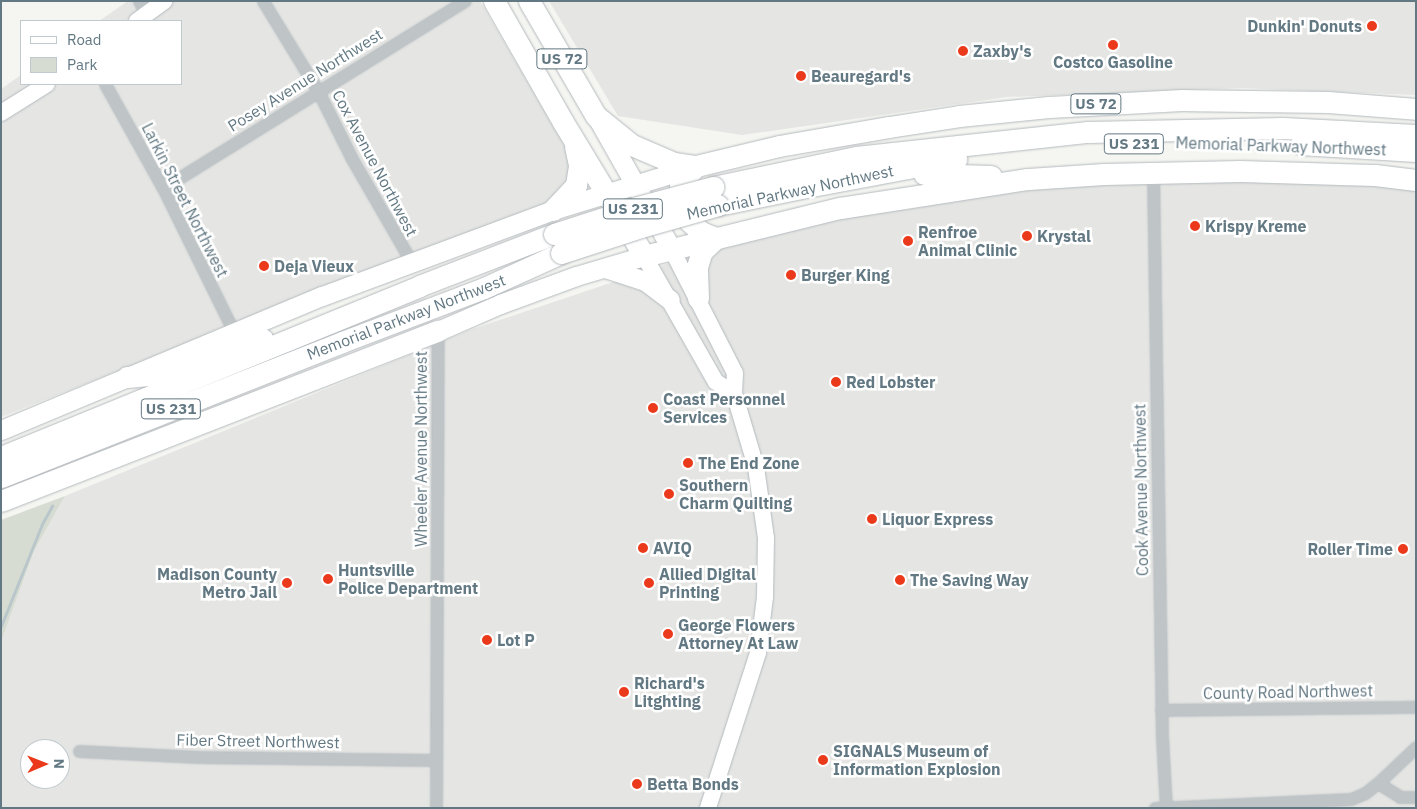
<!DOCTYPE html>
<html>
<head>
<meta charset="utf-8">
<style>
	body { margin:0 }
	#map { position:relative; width:1417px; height:809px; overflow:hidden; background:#f5f5f1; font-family:"IBM Plex Sans",sans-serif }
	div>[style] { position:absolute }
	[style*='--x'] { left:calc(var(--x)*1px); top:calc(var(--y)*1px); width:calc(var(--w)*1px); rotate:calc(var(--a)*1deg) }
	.built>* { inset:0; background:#e5e6e4 }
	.green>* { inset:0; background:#d6dcd2 }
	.stream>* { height:3px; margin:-1.5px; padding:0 1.5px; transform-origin:1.5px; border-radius:1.5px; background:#b9c7cb }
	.roads { filter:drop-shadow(0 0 1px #b4babe) drop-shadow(0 0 1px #b4babe) }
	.street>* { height:11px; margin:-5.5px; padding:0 5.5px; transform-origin:5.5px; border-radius:5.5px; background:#bfc5c7 }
	.secondary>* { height:16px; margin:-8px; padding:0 8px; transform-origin:8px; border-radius:8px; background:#fff }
	.primary>* { height:19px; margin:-9.5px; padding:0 9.5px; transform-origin:9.5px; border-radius:9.5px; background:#fff }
	.highway>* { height:21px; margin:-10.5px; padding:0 10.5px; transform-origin:10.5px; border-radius:10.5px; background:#fff }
	.bridges { filter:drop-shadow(0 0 1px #b2b7ba) drop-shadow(0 0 1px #b2b7ba) }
	.highway-bridge>* { height:21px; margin:-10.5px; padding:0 10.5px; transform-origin:10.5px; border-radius:10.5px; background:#fff }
	.dots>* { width:14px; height:14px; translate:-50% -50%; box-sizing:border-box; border:2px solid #fff; border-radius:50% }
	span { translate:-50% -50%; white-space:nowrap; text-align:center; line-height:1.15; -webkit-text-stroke:5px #fff; paint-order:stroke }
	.shield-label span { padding:1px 4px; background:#fff; border:1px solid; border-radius:4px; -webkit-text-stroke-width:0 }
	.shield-label { font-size:15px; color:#627883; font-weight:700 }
	.poi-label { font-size:16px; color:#627883; font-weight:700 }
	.right { translate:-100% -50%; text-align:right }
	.left { translate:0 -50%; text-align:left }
	.street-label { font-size:16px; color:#627883 }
	.frame { position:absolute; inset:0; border:2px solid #627883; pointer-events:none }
	.legend { position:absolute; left:20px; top:20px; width:162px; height:65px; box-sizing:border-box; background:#fff; border:1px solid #c0c9cd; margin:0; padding:6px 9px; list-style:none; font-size:15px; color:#627883 }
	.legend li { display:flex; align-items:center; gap:10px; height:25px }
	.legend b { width:25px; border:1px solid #c0c9cd }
	.north { position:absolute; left:20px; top:739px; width:50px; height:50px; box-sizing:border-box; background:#fff; border:1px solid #c0c9cd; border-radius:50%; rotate:89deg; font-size:14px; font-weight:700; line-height:20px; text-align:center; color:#627883 }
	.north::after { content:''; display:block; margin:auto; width:18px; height:22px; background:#eb391b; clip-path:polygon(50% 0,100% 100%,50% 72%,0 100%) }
</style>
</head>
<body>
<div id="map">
	<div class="built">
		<div style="clip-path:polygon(128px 1px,480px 1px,573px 160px,569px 186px,558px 198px,1px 417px,1px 89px,21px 75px,21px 84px,181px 84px,181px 21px,99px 21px)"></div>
		<div style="clip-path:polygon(549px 1px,1416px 1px,1416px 95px,1242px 88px,1007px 97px,742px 135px,618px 116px)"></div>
		<div style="clip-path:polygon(evenodd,1183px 178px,1340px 181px,1416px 189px,1416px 808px,1px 808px,1px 642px,34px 551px,65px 496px,470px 330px,733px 242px,862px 212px,1021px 188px,1183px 178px,30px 749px,60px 749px,60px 779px,30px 779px,30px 749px)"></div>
	</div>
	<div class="green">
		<div style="clip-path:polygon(65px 496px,34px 551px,1px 642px,1px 520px)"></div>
	</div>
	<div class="stream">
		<div style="--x:1;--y:626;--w:110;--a:-68.1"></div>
		<div style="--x:42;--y:524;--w:21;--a:-61"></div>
	</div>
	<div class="roads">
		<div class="street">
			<div style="--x:139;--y:1;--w:16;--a:60"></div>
			<div style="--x:263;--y:1;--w:105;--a:58.6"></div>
			<div style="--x:318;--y:91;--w:76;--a:63.4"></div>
			<div style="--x:352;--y:159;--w:120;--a:60"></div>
			<div style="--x:105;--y:84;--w:119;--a:60.9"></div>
			<div style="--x:163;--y:188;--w:161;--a:63.8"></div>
			<div style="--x:1153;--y:172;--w:565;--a:89.09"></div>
			<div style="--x:1162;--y:737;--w:71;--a:86.8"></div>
			<div style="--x:163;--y:188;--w:355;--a:-31.8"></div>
			<div style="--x:1161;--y:710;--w:255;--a:-0.7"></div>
			<div style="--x:79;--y:751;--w:120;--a:2.9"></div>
			<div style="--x:199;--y:757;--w:237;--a:0.7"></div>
			<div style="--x:1378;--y:783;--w:26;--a:32"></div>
			<div style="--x:1400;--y:797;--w:16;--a:0"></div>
			<div style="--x:436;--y:808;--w:477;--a:-89.8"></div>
			<div style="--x:1155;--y:808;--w:196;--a:-2.6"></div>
			<div style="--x:1351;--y:799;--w:15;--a:-23"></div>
			<div style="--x:1365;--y:793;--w:16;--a:-38"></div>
			<div style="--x:1378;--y:783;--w:52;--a:-43.5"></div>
		</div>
		<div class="secondary">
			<div style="--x:137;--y:21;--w:34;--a:-36"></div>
			<div style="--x:1;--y:113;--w:54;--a:-32.2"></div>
			<div style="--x:672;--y:250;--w:138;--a:62.9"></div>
			<div style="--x:735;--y:373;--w:20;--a:93"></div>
			<div style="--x:734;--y:393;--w:77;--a:73.4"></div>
			<div style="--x:756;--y:467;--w:72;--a:82"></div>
			<div style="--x:766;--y:538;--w:59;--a:91"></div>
			<div style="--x:765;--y:597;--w:56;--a:97.1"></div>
			<div style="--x:758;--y:653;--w:163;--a:107.9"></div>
			<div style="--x:644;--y:256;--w:145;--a:60.3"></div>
			<div style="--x:716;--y:382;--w:21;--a:31"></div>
		</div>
		<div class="primary">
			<div style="--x:598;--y:119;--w:150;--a:60.5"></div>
			<div style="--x:605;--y:268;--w:42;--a:18"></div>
			<div style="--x:645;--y:281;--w:31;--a:37"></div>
			<div style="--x:438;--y:331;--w:68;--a:-23.5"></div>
			<div style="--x:500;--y:304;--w:81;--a:-20.2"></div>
			<div style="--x:576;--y:276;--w:71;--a:-16.4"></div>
			<div style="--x:1;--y:430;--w:348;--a:-22.7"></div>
			<div style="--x:322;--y:296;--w:246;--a:-20.4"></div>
			<div style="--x:553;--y:210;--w:150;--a:-17.1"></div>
		</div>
		<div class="highway">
			<div style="--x:494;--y:1;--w:139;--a:60.3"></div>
			<div style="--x:563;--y:122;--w:157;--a:58.8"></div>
			<div style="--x:644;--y:256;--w:202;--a:-13.8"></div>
			<div style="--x:840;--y:208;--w:190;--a:-8.8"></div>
			<div style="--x:1028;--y:179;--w:76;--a:-3.8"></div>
			<div style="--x:1104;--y:174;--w:136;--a:-1.3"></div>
			<div style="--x:1240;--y:171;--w:135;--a:1.7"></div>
			<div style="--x:1375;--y:175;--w:41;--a:7"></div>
			<div style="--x:529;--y:1;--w:133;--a:59.8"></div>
			<div style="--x:596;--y:116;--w:46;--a:38.9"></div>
			<div style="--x:632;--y:145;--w:46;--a:23.2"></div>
			<div style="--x:674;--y:163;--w:22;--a:8"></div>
			<div style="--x:696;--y:166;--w:85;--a:-13.5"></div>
			<div style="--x:779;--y:146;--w:112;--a:-9.8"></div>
			<div style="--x:889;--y:127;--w:71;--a:-8.9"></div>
			<div style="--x:959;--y:116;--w:90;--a:-5.7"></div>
			<div style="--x:1049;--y:107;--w:133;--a:-3"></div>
			<div style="--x:1182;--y:100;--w:146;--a:0.8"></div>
			<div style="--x:1328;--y:102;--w:88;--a:4.5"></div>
			<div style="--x:1301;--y:144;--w:115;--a:3.5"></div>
			<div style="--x:696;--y:166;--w:18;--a:133"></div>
			<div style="--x:684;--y:179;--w:9;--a:117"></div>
			<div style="--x:680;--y:187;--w:23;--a:83"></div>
			<div style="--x:683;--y:210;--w:11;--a:63"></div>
			<div style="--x:688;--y:220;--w:18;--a:43"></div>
			<div style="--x:701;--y:232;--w:16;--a:22"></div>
			<div style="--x:924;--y:174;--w:67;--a:1.7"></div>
			<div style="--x:713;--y:187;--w:146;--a:-11.8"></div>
			<div style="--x:856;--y:157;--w:233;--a:-6.2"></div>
			<div style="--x:1088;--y:132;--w:195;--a:-1.2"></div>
			<div style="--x:1283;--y:128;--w:133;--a:3"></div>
			<div style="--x:718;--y:205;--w:85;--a:-11.6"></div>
			<div style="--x:801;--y:188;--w:158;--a:-10.6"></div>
			<div style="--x:553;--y:210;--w:34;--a:-47"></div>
			<div style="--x:576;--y:185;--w:20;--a:-81"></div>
			<div style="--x:579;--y:165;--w:19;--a:-102"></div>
			<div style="--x:698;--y:298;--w:31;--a:-92"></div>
			<div style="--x:697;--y:267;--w:17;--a:-73"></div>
			<div style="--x:702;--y:251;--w:19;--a:-43"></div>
			<div style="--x:127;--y:377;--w:24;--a:-5"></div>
			<div style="--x:151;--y:375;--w:117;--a:-18"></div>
			<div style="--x:1;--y:457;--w:452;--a:-22.2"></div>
			<div style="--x:419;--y:286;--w:145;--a:-21.1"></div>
			<div style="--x:1;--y:477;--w:367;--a:-21.6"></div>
			<div style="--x:342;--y:342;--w:152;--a:-20.8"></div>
			<div style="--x:484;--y:288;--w:85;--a:-24.4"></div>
			<div style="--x:1;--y:501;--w:469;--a:-21.3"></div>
		</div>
	</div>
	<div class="bridges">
		<div class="highway-bridge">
			<div style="--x:554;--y:234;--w:88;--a:-17.8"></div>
			<div style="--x:638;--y:207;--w:78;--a:-14.9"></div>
			<div style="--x:561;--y:253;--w:84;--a:-18"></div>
			<div style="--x:641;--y:227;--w:80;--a:-15.9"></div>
		</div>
	</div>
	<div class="dots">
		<div style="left:1372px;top:26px;background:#eb391b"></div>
		<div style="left:1113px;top:45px;background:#eb391b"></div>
		<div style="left:963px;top:51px;background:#eb391b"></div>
		<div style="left:801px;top:76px;background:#eb391b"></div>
		<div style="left:1195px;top:226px;background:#eb391b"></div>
		<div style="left:1027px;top:236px;background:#eb391b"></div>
		<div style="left:908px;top:241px;background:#eb391b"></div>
		<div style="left:264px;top:266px;background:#eb391b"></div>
		<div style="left:791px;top:275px;background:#eb391b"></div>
		<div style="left:836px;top:382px;background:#eb391b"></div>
		<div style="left:653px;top:408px;background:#eb391b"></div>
		<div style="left:688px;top:463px;background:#eb391b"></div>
		<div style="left:669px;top:494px;background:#eb391b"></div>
		<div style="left:872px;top:519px;background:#eb391b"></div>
		<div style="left:643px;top:548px;background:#eb391b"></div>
		<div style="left:1403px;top:549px;background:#eb391b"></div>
		<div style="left:328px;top:579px;background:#eb391b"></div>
		<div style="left:900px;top:580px;background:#eb391b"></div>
		<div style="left:287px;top:583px;background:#eb391b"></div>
		<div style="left:649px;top:583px;background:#eb391b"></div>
		<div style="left:668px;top:634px;background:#eb391b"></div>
		<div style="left:487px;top:640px;background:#eb391b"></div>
		<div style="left:624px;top:692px;background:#eb391b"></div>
		<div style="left:823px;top:760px;background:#eb391b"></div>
		<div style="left:637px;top:784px;background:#eb391b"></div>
	</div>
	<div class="shield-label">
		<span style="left:562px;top:59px">US 72</span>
		<span style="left:1096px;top:104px">US 72</span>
		<span style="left:1134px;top:144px">US 231</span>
		<span style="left:633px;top:209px">US 231</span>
		<span style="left:171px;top:409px">US 231</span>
	</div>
	<div class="poi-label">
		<span class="right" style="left:1362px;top:26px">Dunkin' Donuts</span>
		<span class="left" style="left:973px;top:51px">Zaxby's</span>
		<span style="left:1113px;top:62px">Costco Gasoline</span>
		<span class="left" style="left:811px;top:76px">Beauregard's</span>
		<span class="left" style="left:1205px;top:226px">Krispy Kreme</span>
		<span class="left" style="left:918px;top:241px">Renfroe<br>Animal Clinic</span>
		<span class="left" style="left:1037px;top:236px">Krystal</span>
		<span class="left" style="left:274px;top:266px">Deja Vieux</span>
		<span class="left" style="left:801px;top:275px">Burger King</span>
		<span class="left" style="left:846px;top:382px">Red Lobster</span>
		<span class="left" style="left:663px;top:408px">Coast Personnel<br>Services</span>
		<span class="left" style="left:698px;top:463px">The End Zone</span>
		<span class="left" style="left:679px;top:494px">Southern<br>Charm Quilting</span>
		<span class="left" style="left:882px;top:519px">Liquor Express</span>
		<span class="left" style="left:653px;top:548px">AVIQ</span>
		<span class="right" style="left:1393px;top:549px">Roller Time</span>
		<span class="left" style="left:338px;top:579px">Huntsville<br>Police Department</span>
		<span class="right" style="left:277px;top:583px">Madison County<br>Metro Jail</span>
		<span class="left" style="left:659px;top:583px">Allied Digital<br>Printing</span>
		<span class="left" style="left:910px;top:580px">The Saving Way</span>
		<span class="left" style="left:678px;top:634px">George Flowers<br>Attorney At Law</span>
		<span class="left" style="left:497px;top:640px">Lot P</span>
		<span class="left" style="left:634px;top:692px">Richard's<br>Litghting</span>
		<span class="left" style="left:833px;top:760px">SIGNALS Museum of<br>Information Explosion</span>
		<span class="left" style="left:647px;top:784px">Betta Bonds</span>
	</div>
	<div class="street-label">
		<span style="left:305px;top:80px;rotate:-32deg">Posey Avenue Northwest</span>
		<span style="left:1281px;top:146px;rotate:2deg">Memorial Parkway Northwest</span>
		<span style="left:375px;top:163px;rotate:62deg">Cox Avenue Northwest</span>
		<span style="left:790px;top:192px;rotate:-12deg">Memorial Parkway Northwest</span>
		<span style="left:185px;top:200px;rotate:63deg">Larkin Street Northwest</span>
		<span style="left:406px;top:317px;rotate:-21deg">Memorial Parkway Northwest</span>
		<span style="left:421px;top:449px;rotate:-90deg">Wheeler Avenue Northwest</span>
		<span style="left:1141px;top:490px;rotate:-91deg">Cook Avenue Northwest</span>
		<span style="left:1288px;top:692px;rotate:-1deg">County Road Northwest</span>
		<span style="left:258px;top:741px;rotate:1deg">Fiber Street Northwest</span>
	</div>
	<div class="frame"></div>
	<ul class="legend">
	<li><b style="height:6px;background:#fff"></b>Road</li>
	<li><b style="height:14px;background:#d6dcd2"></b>Park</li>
	</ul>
	<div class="north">N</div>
</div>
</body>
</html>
